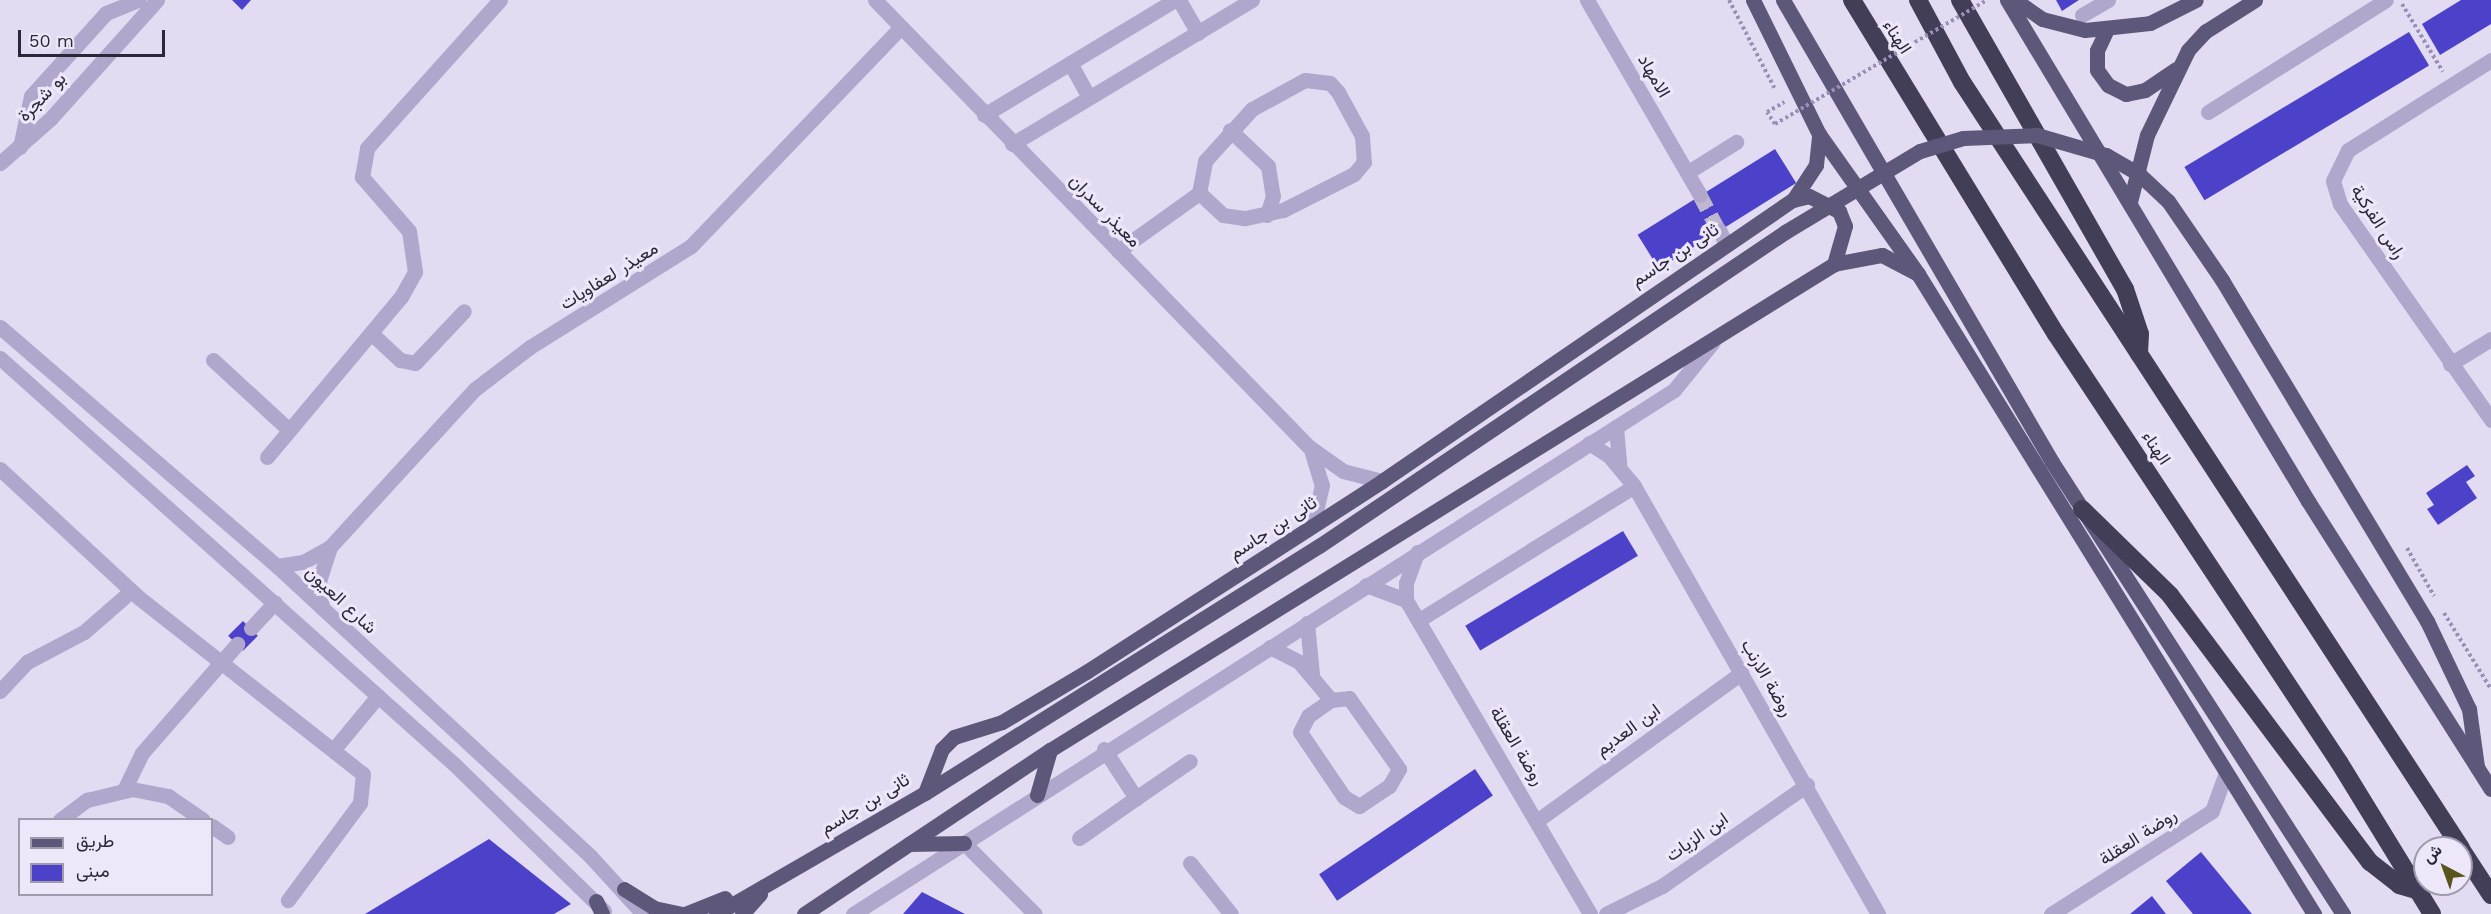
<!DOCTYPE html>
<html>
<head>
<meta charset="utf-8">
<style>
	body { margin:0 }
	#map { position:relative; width:2491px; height:914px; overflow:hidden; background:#e3dbf2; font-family:"Work Sans",Vazirmatn,sans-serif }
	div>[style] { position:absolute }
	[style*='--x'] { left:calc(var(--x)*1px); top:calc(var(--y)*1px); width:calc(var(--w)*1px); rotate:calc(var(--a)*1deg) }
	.building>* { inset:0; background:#4c42c9; transform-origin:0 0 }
	.minor-tunnel>* { height:15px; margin-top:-7.5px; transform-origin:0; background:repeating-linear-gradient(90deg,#beb7cd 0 15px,transparent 0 23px) }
	.path>* { height:4px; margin-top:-2px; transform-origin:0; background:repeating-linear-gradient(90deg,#9a90b7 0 3px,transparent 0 6px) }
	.minor>* { height:15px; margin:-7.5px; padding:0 7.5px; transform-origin:7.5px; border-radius:7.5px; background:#b1a6cb }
	.major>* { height:15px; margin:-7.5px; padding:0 7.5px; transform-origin:7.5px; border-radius:7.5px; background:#5d5879 }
	.highway>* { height:18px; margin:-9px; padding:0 9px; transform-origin:9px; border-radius:9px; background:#423e58 }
	.path-bridge>* { height:4px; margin-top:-2px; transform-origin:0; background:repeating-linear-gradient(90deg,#9a90b7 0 3px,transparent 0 6px) }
	.major-bridge>* { height:15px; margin:-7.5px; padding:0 7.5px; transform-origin:7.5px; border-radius:7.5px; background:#5d5879 }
	span { translate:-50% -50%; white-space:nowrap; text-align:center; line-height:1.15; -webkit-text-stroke:6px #eee7fa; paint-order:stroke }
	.street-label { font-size:18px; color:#2a2737 }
	.legend { position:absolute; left:18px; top:818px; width:195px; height:78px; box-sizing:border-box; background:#eee7fa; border:2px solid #a09aac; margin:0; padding:8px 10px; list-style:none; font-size:18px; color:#2a2737 }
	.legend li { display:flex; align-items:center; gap:12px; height:30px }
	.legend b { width:30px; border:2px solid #a09aac }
	.north { position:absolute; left:2413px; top:836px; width:60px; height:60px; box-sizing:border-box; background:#eee7fa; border:2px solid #a09aac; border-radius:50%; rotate:319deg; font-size:16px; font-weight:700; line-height:24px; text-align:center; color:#2a2737 }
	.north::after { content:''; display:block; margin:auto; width:21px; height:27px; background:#59531c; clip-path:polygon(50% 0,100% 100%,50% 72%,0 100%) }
	.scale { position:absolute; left:18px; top:30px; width:147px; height:27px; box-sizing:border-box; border:3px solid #2a2737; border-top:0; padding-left:8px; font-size:18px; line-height:21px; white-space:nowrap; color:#2a2737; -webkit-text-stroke:4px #eee7fa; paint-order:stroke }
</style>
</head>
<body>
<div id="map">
	<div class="building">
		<div style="clip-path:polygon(232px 0,251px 0,242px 10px)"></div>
		<div style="clip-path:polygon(2056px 0,2079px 0,2062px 11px)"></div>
		<div style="clip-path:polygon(2461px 0,2491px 0,2491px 24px,2440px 55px,2422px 24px)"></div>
		<div style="left:2409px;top:32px;width:39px;height:262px;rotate:59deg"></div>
		<div style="left:1775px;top:149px;width:40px;height:162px;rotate:58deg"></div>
		<div style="clip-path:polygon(2467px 465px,2475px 476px,2466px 482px,2477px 498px,2438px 525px,2427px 509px,2434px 505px,2426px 493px)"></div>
		<div style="left:1623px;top:531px;width:29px;height:184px;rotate:59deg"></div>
		<div style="left:243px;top:621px;width:21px;height:21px;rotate:45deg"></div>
		<div style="left:1475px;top:769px;width:32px;height:188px;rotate:56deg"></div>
		<div style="clip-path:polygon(489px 839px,571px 904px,554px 914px,365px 914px)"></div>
		<div style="clip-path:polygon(2201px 852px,2252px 914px,2193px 914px,2166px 881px)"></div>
		<div style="clip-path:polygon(922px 892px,965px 914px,903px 914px)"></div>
		<div style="clip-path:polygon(2152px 896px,2166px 914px,2130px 914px)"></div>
	</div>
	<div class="minor-tunnel">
		<div style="--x:1700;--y:195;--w:40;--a:62"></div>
	</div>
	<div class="path">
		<div style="--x:1729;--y:0;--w:100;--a:62.7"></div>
		<div style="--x:2402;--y:4;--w:79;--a:58.9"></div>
		<div style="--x:1775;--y:124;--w:14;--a:-124"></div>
		<div style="--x:1767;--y:112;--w:20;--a:-30"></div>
		<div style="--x:2407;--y:548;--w:55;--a:60.6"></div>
		<div style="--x:2444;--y:613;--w:89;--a:58.3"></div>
	</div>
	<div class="minor">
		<div style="--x:875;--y:0;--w:623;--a:45.85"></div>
		<div style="--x:1309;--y:447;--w:42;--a:35.2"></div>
		<div style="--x:1343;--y:471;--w:40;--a:14.4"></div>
		<div style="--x:1179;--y:0;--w:38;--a:60"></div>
		<div style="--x:1587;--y:0;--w:225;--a:59.9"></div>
		<div style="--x:2082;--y:15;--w:30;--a:-30"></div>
		<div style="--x:2491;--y:60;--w:169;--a:147.8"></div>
		<div style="--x:2348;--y:150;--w:34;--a:116"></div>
		<div style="--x:2333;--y:181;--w:24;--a:73"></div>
		<div style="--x:2340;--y:204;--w:264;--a:55"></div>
		<div style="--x:1070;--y:63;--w:39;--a:61"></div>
		<div style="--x:1305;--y:80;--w:25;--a:7"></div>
		<div style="--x:1330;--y:83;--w:12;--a:48"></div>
		<div style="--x:1338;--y:92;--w:50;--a:61.4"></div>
		<div style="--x:1362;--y:136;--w:26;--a:86"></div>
		<div style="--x:1364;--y:162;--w:16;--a:130"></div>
		<div style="--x:1354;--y:174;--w:80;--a:153.1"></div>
		<div style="--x:1283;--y:210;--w:40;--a:168"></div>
		<div style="--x:1244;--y:218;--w:21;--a:-172"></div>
		<div style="--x:1223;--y:215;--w:33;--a:-137"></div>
		<div style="--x:1199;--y:193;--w:33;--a:-79"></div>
		<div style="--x:1205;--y:161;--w:70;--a:-47.9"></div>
		<div style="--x:1252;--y:109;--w:60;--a:-28.7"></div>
		<div style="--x:2208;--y:112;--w:210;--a:-32.2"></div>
		<div style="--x:984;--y:115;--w:223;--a:-31.1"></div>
		<div style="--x:1230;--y:130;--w:52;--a:43.5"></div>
		<div style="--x:1268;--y:166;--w:30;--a:81"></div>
		<div style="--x:1273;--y:196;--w:20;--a:108"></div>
		<div style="--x:1012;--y:144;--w:280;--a:-31"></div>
		<div style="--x:20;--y:147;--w:52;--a:-77.8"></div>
		<div style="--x:31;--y:96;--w:112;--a:-47.9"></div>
		<div style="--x:106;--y:13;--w:35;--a:-22"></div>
		<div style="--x:0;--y:163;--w:68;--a:-41.4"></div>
		<div style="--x:51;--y:118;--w:159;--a:-48.1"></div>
		<div style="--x:1688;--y:172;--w:57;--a:-32"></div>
		<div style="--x:1719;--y:230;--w:16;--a:63"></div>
		<div style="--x:1118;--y:251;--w:100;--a:-35.6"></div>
		<div style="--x:0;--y:327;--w:366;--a:40.8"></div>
		<div style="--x:277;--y:566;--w:428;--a:42.8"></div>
		<div style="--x:591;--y:857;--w:77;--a:47.6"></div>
		<div style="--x:371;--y:333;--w:40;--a:43"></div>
		<div style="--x:400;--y:360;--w:15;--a:11"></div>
		<div style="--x:415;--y:363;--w:71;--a:-46.7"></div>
		<div style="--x:0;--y:358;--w:609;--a:41.81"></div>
		<div style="--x:454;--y:764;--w:210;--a:44.4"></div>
		<div style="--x:213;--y:360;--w:103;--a:42.6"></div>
		<div style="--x:2450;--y:364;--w:48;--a:-31.4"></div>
		<div style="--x:1616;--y:427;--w:38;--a:85"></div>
		<div style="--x:1589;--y:443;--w:24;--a:33"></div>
		<div style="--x:1609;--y:456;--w:39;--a:50"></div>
		<div style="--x:1634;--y:486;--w:493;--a:60.3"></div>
		<div style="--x:1312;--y:453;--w:34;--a:73"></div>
		<div style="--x:1322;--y:485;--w:40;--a:103"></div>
		<div style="--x:267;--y:457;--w:209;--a:-50.1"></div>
		<div style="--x:401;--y:297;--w:29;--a:-61"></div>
		<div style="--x:415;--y:272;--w:41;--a:-98.3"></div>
		<div style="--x:409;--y:231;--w:72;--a:-131"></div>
		<div style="--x:362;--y:177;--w:29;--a:-80"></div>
		<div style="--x:367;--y:148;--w:199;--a:-48.1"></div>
		<div style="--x:0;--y:469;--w:188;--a:42.8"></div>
		<div style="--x:138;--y:597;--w:286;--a:38.2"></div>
		<div style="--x:363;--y:774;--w:29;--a:96"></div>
		<div style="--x:360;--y:803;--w:121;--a:126.6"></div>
		<div style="--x:277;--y:566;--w:26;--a:-9"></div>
		<div style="--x:303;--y:562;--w:31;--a:-29"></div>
		<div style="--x:330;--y:547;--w:214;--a:-47.5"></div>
		<div style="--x:475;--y:389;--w:69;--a:-37.4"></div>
		<div style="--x:530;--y:347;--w:190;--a:-32.1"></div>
		<div style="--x:691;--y:246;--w:303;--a:-46.2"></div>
		<div style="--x:1366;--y:585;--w:43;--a:20.6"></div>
		<div style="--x:1406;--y:600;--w:364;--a:59.6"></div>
		<div style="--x:1406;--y:600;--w:17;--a:-90"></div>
		<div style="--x:1406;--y:583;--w:33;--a:-70"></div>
		<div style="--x:322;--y:608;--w:27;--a:-96"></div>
		<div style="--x:319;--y:581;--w:36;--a:-72"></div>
		<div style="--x:1419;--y:620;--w:253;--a:-31.9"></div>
		<div style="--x:1307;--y:623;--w:51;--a:84.4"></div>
		<div style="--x:251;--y:628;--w:35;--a:-47"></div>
		<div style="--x:1270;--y:647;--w:33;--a:27"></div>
		<div style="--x:1299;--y:662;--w:50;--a:49.9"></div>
		<div style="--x:0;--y:691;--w:40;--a:-47"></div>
		<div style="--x:27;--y:662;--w:64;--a:-27.8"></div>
		<div style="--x:84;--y:632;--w:62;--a:-41.1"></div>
		<div style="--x:1349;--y:698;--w:87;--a:54.8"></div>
		<div style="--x:1399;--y:769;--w:20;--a:120"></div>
		<div style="--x:1389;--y:786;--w:36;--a:146"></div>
		<div style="--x:1359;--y:806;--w:17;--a:-149"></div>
		<div style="--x:1344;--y:797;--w:78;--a:-124.1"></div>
		<div style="--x:1300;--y:732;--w:18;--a:-63"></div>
		<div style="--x:1308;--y:716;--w:28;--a:-35"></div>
		<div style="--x:1331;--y:700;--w:18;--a:-6"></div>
		<div style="--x:334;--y:749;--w:69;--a:-50.3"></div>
		<div style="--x:1104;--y:749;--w:59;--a:56.9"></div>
		<div style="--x:1136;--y:798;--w:65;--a:-34.4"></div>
		<div style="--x:124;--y:790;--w:41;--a:-64.1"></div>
		<div style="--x:142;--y:753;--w:145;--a:-48.9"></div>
		<div style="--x:60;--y:820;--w:34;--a:-37"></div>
		<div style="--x:87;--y:800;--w:46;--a:-13.7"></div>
		<div style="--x:132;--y:789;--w:37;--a:11"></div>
		<div style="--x:168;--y:796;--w:42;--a:34.4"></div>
		<div style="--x:1538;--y:820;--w:251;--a:-35.9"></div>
		<div style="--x:212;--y:826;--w:19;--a:35"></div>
		<div style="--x:1079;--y:838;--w:70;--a:-35.1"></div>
		<div style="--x:964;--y:843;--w:100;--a:45"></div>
		<div style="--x:1190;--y:863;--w:65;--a:51.2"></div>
		<div style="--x:853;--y:914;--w:974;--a:-32.55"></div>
		<div style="--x:1674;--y:390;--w:62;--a:-50.9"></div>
		<div style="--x:1606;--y:914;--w:63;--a:-26.6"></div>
		<div style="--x:1662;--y:886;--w:177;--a:-34.9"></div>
		<div style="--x:2051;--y:914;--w:191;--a:-32.6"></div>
		<div style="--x:2212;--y:811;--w:38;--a:-70"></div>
	</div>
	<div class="major">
		<div style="--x:1753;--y:0;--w:149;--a:63.8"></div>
		<div style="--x:1819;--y:134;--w:171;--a:54.7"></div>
		<div style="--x:1918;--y:274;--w:753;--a:58.25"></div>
		<div style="--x:1783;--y:0;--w:535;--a:59.79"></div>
		<div style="--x:2052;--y:462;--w:538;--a:57.23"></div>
		<div style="--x:2007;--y:0;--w:584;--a:59"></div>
		<div style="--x:2308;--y:501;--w:341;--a:57.6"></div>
		<div style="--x:2015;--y:0;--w:33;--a:35"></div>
		<div style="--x:2042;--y:19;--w:44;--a:14.3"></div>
		<div style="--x:2085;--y:30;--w:65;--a:-6.1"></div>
		<div style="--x:2150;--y:23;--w:51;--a:-26.6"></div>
		<div style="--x:2107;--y:29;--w:23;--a:115"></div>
		<div style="--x:2097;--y:50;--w:20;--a:90"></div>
		<div style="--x:2097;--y:70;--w:19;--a:54"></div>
		<div style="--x:2108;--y:85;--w:20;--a:27"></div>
		<div style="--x:2126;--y:94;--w:19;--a:-12"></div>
		<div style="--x:2145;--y:90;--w:37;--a:-34"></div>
		<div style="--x:1793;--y:200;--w:16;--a:-14"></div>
		<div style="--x:1809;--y:196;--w:34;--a:27"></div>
		<div style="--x:1839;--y:211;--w:16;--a:68"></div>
		<div style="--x:1845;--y:226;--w:40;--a:106"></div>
		<div style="--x:2130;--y:202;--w:69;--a:-75.8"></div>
		<div style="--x:2147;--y:135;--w:94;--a:-64.2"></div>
		<div style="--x:2188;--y:50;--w:26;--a:-47"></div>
		<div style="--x:2206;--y:31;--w:58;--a:-32.3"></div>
		<div style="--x:2222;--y:280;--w:398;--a:59"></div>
		<div style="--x:2427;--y:621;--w:98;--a:64.5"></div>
		<div style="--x:2469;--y:709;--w:59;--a:82.1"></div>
		<div style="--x:925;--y:793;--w:47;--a:-68.9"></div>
		<div style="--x:942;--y:749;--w:17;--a:-45"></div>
		<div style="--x:954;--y:737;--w:50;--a:-17.4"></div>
		<div style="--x:1002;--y:722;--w:98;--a:-30.8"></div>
		<div style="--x:1086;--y:672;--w:352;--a:-32.8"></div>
		<div style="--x:1382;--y:481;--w:498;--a:-34.4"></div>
		<div style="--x:1793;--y:200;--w:42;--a:-56.7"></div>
		<div style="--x:1816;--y:165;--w:31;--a:-84"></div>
		<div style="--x:1037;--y:795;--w:47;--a:-73.9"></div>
		<div style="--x:909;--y:844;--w:55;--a:-1"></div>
		<div style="--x:624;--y:889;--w:36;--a:32"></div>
		<div style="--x:654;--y:908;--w:30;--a:12"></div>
		<div style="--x:596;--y:901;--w:14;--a:65"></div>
		<div style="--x:685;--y:914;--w:43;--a:-21.8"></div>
		<div style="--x:716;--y:914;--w:241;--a:-30.1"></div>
		<div style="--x:925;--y:793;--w:465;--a:-32.1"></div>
		<div style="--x:1319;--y:546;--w:562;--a:-33.97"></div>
		<div style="--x:742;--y:914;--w:27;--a:-48"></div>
		<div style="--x:804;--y:914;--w:296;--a:-33.7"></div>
		<div style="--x:1050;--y:750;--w:922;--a:-31.79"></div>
		<div style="--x:1834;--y:264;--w:49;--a:-10.6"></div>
		<div style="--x:1882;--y:255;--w:41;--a:27.8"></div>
	</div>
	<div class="highway">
		<div style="--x:1852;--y:0;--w:391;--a:58.6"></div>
		<div style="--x:2056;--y:334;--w:513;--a:56.53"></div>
		<div style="--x:2339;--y:762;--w:178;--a:58.5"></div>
		<div style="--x:1918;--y:0;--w:93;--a:61.8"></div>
		<div style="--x:1962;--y:82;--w:914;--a:56.92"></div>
		<div style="--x:1960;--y:0;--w:333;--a:60.3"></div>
		<div style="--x:2125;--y:289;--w:47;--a:71.6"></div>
		<div style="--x:2140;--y:334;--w:20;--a:93"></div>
		<div style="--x:2082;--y:509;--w:123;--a:44.3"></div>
		<div style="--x:2170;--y:595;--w:334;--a:53.2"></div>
		<div style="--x:2370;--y:862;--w:37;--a:38"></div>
		<div style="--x:2399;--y:885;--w:19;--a:16"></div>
		<div style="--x:2461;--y:849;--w:55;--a:56.9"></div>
	</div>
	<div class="path-bridge">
		<div style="--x:1775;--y:124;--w:246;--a:-30.3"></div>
	</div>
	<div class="major-bridge">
		<div style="--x:1785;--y:232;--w:157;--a:-31"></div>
		<div style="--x:1920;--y:151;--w:45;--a:-16.8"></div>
		<div style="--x:1963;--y:138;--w:74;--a:-2.3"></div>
		<div style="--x:2037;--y:135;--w:72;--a:16.2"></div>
		<div style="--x:2106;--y:155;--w:39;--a:30"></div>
		<div style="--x:2140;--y:175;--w:38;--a:43"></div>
		<div style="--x:2168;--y:201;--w:96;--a:55.6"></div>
	</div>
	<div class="street-label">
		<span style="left:1897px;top:37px;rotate:57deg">الهناء</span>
		<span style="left:1654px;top:76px;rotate:60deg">الامهاد</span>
		<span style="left:42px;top:97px;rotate:-46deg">بو شجرة</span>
		<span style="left:1105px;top:211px;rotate:46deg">معيذر سدران</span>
		<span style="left:2378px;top:222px;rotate:57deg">راس الفركية</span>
		<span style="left:1675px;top:255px;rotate:-33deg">ثانى بن جاسم</span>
		<span style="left:609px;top:276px;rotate:-32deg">معيذر لعفاويات</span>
		<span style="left:2156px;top:448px;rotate:56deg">الهناء</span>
		<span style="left:1273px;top:528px;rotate:-33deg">ثانى بن جاسم</span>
		<span style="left:341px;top:600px;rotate:43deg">شارع العيون</span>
		<span style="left:1767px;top:678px;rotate:60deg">روضة الارنب</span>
		<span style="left:1628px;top:730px;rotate:-36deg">ابن العديم</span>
		<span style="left:1517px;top:746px;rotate:59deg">روضة العقلة</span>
		<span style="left:865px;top:804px;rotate:-31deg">ثانى بن جاسم</span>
		<span style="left:1697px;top:837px;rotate:-35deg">ابن الزيات</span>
		<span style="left:2138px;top:837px;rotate:-33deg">روضة العقلة</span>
	</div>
	<ul class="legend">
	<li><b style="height:8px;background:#5d5879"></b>طريق</li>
	<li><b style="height:16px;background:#4c42c9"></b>مبنى</li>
	</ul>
	<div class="north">ش</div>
	<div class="scale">50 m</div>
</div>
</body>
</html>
